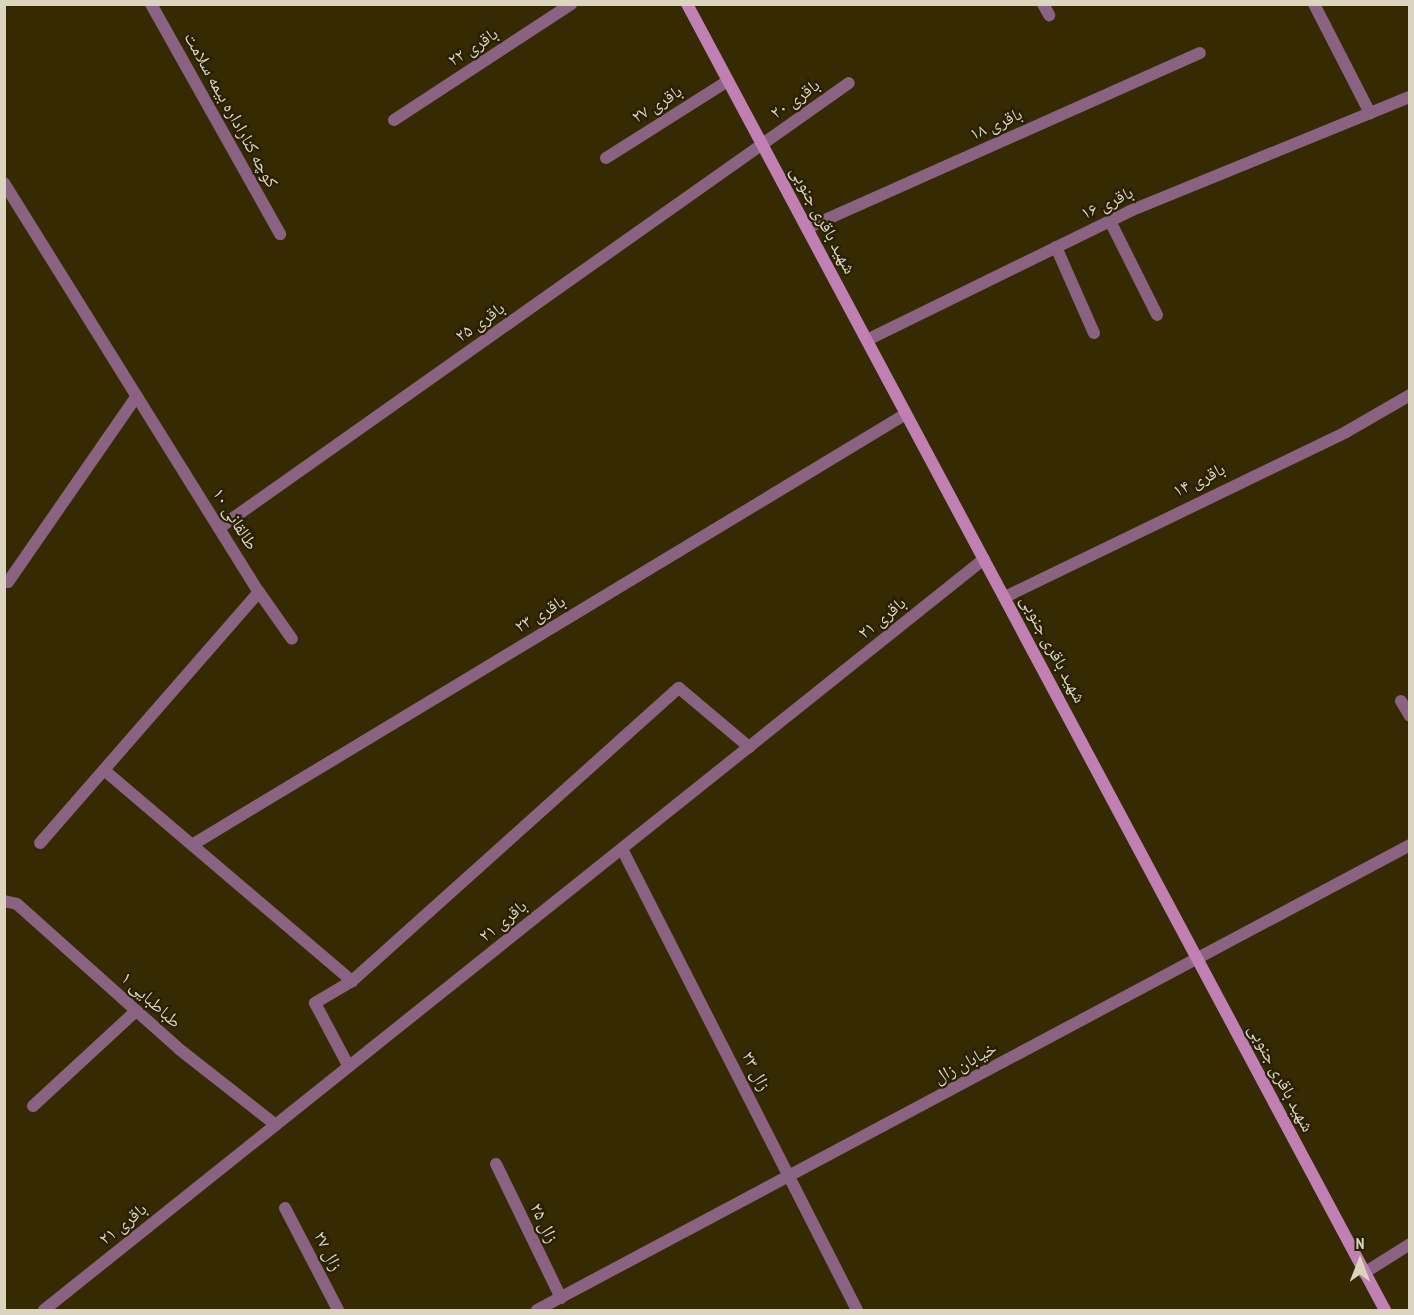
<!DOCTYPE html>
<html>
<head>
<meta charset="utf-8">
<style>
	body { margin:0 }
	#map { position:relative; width:1414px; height:1315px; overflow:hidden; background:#352a01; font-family:"PT Sans Narrow","Noto Naskh Arabic",sans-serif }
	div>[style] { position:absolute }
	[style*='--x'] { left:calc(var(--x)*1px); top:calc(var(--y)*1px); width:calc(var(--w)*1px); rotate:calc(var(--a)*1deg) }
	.minor>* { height:12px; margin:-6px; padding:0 6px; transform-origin:6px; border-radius:6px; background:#8a6282 }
	.tertiary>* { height:12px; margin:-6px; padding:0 6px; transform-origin:6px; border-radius:6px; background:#8a6282 }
	.secondary>* { height:12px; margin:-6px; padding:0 6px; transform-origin:6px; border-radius:6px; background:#c080b4 }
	span { translate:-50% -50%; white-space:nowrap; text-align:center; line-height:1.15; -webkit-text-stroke:4.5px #292003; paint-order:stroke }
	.street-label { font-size:18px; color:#dbd5c0 }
	.frame { position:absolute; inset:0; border:6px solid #dbd5c0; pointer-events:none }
	.north { position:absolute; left:1330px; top:1231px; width:60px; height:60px; -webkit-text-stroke:4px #292003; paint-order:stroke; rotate:0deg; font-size:16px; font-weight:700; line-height:24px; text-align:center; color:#dbd5c0 }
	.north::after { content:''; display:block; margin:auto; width:21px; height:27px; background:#dbd5c0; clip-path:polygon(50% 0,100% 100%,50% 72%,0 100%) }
</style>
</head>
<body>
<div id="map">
	<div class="minor">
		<div style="--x:151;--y:4;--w:264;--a:60.7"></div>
		<div style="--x:1043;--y:4;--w:13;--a:61"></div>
		<div style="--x:1314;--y:4;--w:123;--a:62.8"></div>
		<div style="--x:394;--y:120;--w:212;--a:-33.2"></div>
		<div style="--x:606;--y:158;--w:144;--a:-32.3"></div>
		<div style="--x:4;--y:183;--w:482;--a:58.1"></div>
		<div style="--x:259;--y:592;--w:333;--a:131.1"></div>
		<div style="--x:1110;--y:221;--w:105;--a:63.4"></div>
		<div style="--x:807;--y:228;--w:430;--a:-24"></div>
		<div style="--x:1056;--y:247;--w:94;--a:66.2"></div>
		<div style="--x:867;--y:340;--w:293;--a:-26.1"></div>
		<div style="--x:1130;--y:211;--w:302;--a:-22.2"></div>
		<div style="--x:219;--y:528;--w:771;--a:-35.24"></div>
		<div style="--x:8;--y:582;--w:226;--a:-55.3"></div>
		<div style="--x:259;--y:592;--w:57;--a:54.9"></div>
		<div style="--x:1005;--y:597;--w:379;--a:-25.8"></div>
		<div style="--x:1346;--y:432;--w:74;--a:-30"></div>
		<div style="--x:1401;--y:701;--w:17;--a:59"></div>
		<div style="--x:104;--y:770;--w:326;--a:40.4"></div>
		<div style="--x:352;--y:981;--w:43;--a:149.3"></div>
		<div style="--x:315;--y:1003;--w:72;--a:62"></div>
		<div style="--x:192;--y:845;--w:834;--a:-31.12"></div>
		<div style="--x:622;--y:849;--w:517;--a:62.99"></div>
		<div style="--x:4;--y:901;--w:13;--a:13"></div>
		<div style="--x:17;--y:904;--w:217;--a:41.8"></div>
		<div style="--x:179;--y:1049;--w:123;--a:38.1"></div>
		<div style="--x:352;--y:981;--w:439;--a:-41.9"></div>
		<div style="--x:679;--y:688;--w:92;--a:40.1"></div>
		<div style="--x:33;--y:1106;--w:140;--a:-42.7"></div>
		<div style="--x:496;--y:1164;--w:149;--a:64.1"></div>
		<div style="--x:285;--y:1208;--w:115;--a:62.5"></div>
		<div style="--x:1364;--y:1273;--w:54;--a:-32.2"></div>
		<div style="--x:44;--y:1310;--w:1203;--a:-38.62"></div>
	</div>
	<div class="tertiary">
		<div style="--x:537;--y:1310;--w:989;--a:-28.04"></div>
	</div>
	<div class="secondary">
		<div style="--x:687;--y:4;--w:1481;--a:61.88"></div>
	</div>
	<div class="street-label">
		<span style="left:473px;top:47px;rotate:-33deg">باقری ۲۲</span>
		<span style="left:795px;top:99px;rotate:-35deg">باقری ۲۰</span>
		<span style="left:657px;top:104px;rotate:-32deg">باقری ۲۷</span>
		<span style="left:231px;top:110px;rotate:61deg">کوچه کناراداره بیمه سلامت</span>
		<span style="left:996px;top:124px;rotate:-24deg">باقری ۱۸</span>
		<span style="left:1107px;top:203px;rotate:-25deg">باقری ۱۶</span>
		<span style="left:823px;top:220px;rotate:62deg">شهید باقری جنوبی</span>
		<span style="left:480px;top:322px;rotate:-35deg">باقری ۲۵</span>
		<span style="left:1199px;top:480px;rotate:-26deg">باقری ۱۴</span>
		<span style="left:235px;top:519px;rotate:58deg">طالقانی ۱۰</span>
		<span style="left:540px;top:614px;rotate:-31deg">باقری ۲۳</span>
		<span style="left:882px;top:618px;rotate:-39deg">باقری ۲۱</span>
		<span style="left:1053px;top:649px;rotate:62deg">شهید باقری جنوبی</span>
		<span style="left:503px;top:921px;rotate:-39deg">باقری ۲۱</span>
		<span style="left:151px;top:1000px;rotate:42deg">طباطبایی ۱</span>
		<span style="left:965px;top:1063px;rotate:-28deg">خیابان زال</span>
		<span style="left:756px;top:1071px;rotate:63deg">زال ۲۳</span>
		<span style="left:1281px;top:1078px;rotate:62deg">شهید باقری جنوبی</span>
		<span style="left:544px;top:1223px;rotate:64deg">زال ۲۵</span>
		<span style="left:123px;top:1224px;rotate:-39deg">باقری ۲۱</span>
		<span style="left:328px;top:1251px;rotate:63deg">زال ۲۷</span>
	</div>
	<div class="frame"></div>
	<div class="north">N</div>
</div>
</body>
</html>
